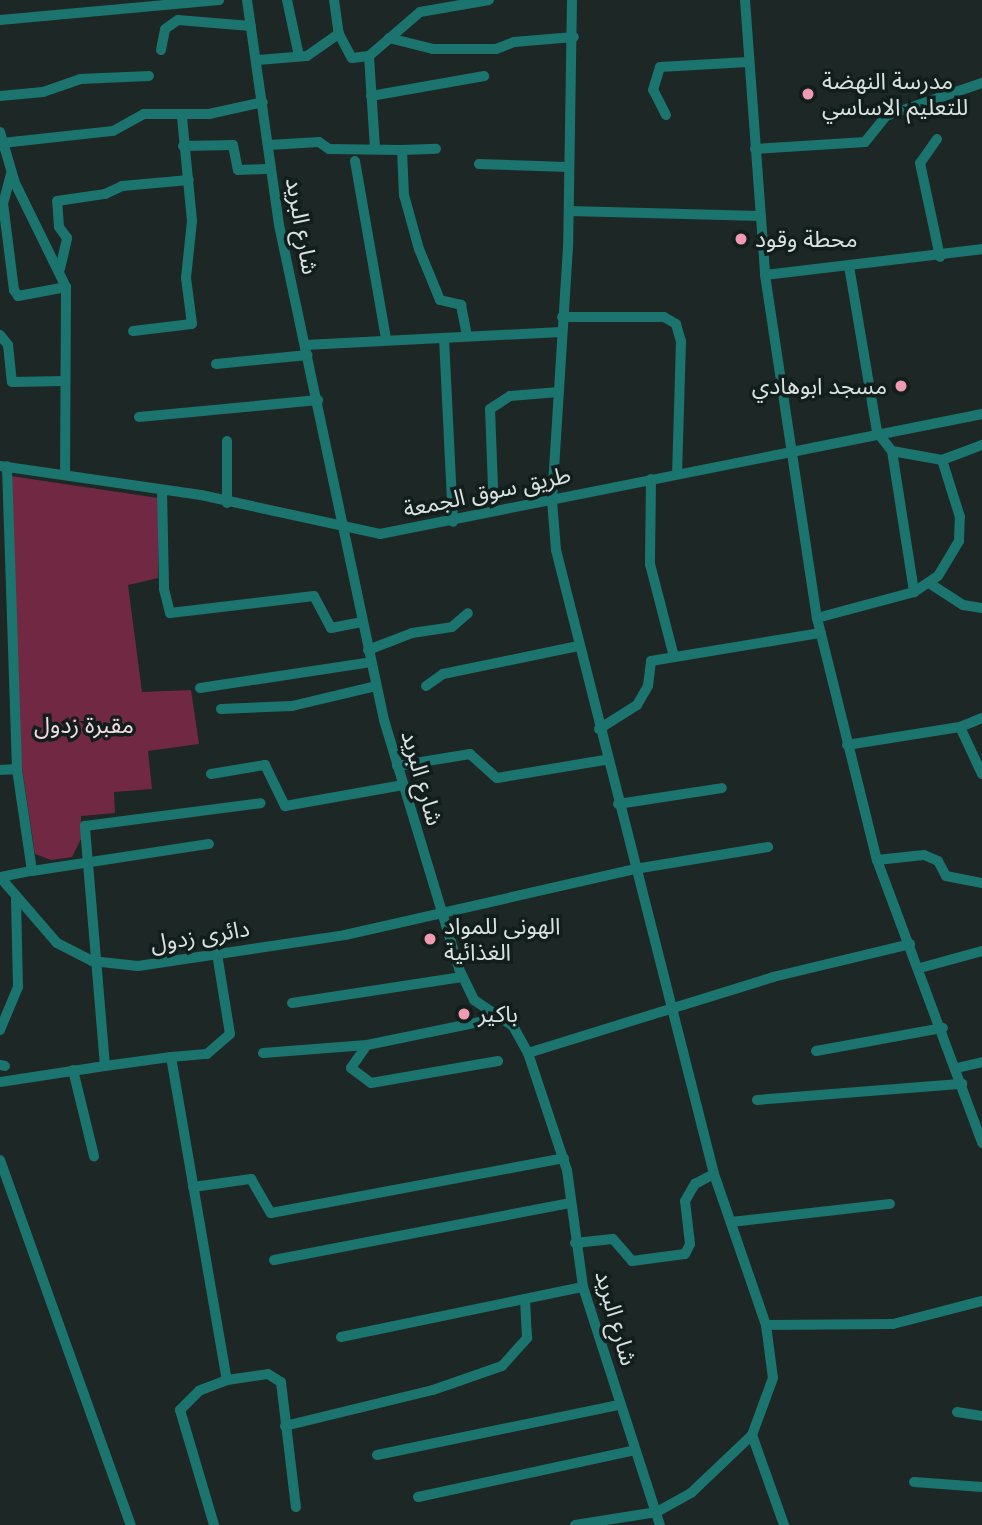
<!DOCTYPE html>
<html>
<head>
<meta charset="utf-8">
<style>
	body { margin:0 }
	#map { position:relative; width:982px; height:1525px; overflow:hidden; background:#1c2726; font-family:"Space Grotesk","Noto Sans Arabic",sans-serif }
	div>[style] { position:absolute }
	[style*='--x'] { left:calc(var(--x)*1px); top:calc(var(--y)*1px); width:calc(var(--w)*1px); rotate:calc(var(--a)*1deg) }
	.green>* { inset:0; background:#712943 }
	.minor>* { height:10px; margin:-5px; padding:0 5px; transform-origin:5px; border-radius:5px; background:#1b746d }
	.dots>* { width:19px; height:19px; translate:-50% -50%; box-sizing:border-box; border:4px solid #121e1c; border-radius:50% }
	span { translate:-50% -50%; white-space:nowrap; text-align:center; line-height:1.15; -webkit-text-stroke:7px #121e1c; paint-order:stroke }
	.poi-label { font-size:23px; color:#dae2e1 }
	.left { translate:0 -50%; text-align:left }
	.right { translate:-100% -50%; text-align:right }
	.street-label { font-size:23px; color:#dae2e1 }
	.park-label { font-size:23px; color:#f6dce2 }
</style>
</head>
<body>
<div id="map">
	<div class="green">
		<div style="clip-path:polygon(11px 476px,158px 498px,158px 578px,128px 585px,142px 692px,191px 690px,199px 744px,148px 751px,152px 789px,114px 792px,115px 813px,81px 816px,82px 837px,72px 857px,51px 860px,35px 854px,19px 747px)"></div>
	</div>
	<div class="minor">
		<div style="--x:247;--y:0;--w:227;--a:81.9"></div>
		<div style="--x:279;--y:225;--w:506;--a:78.02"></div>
		<div style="--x:384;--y:720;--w:260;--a:73.2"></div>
		<div style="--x:459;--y:969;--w:34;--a:64"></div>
		<div style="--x:474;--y:1000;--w:47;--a:33.7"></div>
		<div style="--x:513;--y:1026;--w:31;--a:61"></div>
		<div style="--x:528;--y:1053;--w:123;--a:71.6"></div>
		<div style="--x:567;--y:1170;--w:118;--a:82.2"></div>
		<div style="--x:583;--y:1287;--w:250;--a:72.1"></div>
		<div style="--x:287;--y:0;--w:57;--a:77.9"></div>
		<div style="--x:334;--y:0;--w:34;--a:82"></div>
		<div style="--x:572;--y:0;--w:247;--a:90.9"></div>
		<div style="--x:568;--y:247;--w:255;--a:93.6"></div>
		<div style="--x:552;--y:501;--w:49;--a:85.3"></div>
		<div style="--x:556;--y:550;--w:644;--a:75.79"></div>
		<div style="--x:714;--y:1174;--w:160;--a:71"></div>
		<div style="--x:766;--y:1325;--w:53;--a:82.5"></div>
		<div style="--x:773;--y:1378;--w:61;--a:110.2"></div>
		<div style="--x:752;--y:1435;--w:84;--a:136.4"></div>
		<div style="--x:691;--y:1493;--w:39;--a:151"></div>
		<div style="--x:657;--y:1512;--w:83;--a:171"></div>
		<div style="--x:745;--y:0;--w:276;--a:85.8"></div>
		<div style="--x:765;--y:275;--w:347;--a:81.4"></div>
		<div style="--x:817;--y:618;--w:249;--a:76.1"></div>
		<div style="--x:877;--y:860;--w:302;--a:69.6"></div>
		<div style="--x:0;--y:20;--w:220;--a:-5.2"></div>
		<div style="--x:389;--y:38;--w:45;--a:14"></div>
		<div style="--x:433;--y:49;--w:63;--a:0"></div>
		<div style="--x:496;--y:49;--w:19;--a:-21"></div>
		<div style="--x:514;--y:42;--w:60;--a:-4.8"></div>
		<div style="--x:161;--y:50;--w:21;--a:-79"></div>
		<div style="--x:165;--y:29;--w:16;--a:-35"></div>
		<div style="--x:178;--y:20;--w:73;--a:4.7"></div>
		<div style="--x:369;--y:56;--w:67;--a:-40.8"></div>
		<div style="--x:420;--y:12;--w:70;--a:-9.9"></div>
		<div style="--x:258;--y:60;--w:49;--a:-4.7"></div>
		<div style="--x:307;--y:56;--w:39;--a:-35"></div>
		<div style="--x:339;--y:34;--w:27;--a:62"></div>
		<div style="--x:352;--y:58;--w:17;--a:-7"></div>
		<div style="--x:369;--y:56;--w:93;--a:86.3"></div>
		<div style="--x:0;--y:96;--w:43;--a:-5.3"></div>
		<div style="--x:43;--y:92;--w:39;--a:-19"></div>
		<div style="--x:80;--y:79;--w:69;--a:-2.5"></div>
		<div style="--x:371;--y:96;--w:115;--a:-10"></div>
		<div style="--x:666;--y:115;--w:28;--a:-117"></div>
		<div style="--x:653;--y:90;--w:24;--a:-73"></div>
		<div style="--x:660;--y:67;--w:88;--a:-3.3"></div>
		<div style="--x:0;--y:132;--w:53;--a:73.6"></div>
		<div style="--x:15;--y:183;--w:116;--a:63.9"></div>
		<div style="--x:66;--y:287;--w:186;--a:90.3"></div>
		<div style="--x:937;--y:139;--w:29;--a:125"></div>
		<div style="--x:920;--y:163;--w:96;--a:78"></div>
		<div style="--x:2;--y:143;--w:112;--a:-6.2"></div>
		<div style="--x:113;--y:131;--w:35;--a:-29"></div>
		<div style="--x:144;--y:114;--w:65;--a:0"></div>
		<div style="--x:209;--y:114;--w:55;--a:-12.5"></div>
		<div style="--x:269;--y:145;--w:50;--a:-3.4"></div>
		<div style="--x:319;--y:142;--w:12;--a:35"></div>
		<div style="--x:329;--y:149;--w:73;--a:0.8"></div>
		<div style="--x:402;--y:150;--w:45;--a:87.5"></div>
		<div style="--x:404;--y:195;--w:56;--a:74.5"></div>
		<div style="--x:419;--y:249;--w:55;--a:67.6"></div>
		<div style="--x:440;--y:300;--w:22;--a:13"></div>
		<div style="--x:461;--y:305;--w:32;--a:79"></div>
		<div style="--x:183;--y:146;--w:50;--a:-1.1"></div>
		<div style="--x:233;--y:145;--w:25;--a:79"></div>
		<div style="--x:238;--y:170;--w:33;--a:-2"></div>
		<div style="--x:755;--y:149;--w:110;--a:-3.6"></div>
		<div style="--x:865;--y:142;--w:33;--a:-51"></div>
		<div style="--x:886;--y:116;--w:102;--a:-19"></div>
		<div style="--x:402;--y:150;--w:34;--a:-2"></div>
		<div style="--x:355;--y:161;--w:180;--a:80.1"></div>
		<div style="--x:479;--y:164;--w:89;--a:1.9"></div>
		<div style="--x:11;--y:174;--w:30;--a:105"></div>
		<div style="--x:3;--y:203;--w:88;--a:82.8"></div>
		<div style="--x:14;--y:290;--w:7;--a:56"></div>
		<div style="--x:18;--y:296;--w:49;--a:-10.6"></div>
		<div style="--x:569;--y:211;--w:192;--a:1.5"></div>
		<div style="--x:849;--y:266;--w:168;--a:80.4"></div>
		<div style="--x:877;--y:432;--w:24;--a:52"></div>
		<div style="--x:892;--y:451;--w:51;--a:10.2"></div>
		<div style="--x:60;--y:269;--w:32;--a:-77"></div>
		<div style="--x:67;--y:238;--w:14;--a:-126"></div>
		<div style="--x:59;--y:227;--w:26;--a:-94"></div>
		<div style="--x:57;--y:201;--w:49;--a:-8.3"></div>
		<div style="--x:105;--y:194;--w:19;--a:-25"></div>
		<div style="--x:122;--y:186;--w:67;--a:-5.1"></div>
		<div style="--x:765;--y:275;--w:219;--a:-6.8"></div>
		<div style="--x:562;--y:317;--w:102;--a:0"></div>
		<div style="--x:664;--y:317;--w:14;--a:30"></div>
		<div style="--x:676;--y:324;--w:18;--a:74"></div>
		<div style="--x:681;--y:341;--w:133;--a:91.7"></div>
		<div style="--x:133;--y:331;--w:59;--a:-6.8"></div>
		<div style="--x:192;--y:324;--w:46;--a:-97.4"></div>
		<div style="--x:186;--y:278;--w:57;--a:-84"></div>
		<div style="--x:192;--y:221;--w:104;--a:-95.5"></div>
		<div style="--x:0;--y:335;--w:13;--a:51"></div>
		<div style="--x:8;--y:345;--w:37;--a:84"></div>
		<div style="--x:12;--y:382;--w:53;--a:-1.1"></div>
		<div style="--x:444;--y:338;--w:184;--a:87.2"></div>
		<div style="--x:305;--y:345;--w:256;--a:-2.9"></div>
		<div style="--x:216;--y:364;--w:92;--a:-5.6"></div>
		<div style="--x:139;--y:417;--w:180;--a:-5.4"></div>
		<div style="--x:892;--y:451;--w:143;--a:81.1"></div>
		<div style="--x:0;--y:466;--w:203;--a:8.2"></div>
		<div style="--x:201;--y:495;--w:183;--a:12.3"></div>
		<div style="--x:380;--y:534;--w:614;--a:-11.27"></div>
		<div style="--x:651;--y:479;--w:85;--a:90.7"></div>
		<div style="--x:650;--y:564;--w:96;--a:75.5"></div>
		<div style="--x:493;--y:487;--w:78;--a:-92.2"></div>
		<div style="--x:490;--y:409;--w:24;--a:-33"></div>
		<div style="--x:510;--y:396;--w:49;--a:-4.7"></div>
		<div style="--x:162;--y:490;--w:99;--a:88.8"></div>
		<div style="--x:164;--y:589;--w:25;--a:76"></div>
		<div style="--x:170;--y:613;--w:145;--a:-6.7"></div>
		<div style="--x:314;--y:596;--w:36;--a:62"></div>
		<div style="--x:331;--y:628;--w:32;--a:-11"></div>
		<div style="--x:227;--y:503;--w:62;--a:-90"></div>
		<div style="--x:929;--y:583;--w:40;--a:32.9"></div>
		<div style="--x:963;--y:605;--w:19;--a:9"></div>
		<div style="--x:817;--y:618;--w:100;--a:-15"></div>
		<div style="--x:914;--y:592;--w:29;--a:-34"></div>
		<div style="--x:938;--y:576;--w:41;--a:-59"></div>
		<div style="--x:959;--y:541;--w:24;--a:-88"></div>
		<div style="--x:960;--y:517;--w:60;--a:-107.5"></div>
		<div style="--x:942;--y:460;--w:43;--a:-20.6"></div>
		<div style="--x:368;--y:650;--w:47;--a:-21.1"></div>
		<div style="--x:412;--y:633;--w:40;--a:-8.5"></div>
		<div style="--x:452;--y:627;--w:21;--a:-41"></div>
		<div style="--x:426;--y:686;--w:21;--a:-35"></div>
		<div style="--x:443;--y:674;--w:138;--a:-11.7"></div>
		<div style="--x:200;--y:688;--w:173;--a:-8.6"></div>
		<div style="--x:221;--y:709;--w:71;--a:-2.4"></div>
		<div style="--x:292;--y:706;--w:86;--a:-13.4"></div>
		<div style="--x:960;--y:727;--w:24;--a:-22"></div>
		<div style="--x:599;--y:729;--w:45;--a:-32.3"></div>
		<div style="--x:637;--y:705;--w:22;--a:-60"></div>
		<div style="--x:648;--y:686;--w:25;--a:-83"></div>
		<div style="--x:651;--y:661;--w:172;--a:-9.4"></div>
		<div style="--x:847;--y:745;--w:114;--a:-9.1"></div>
		<div style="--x:960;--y:727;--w:52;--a:64.9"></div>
		<div style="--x:397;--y:766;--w:74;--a:-9.3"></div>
		<div style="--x:470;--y:754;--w:36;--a:42"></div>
		<div style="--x:497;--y:778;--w:109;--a:-9.5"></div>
		<div style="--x:0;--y:770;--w:17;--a:-3"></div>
		<div style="--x:211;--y:774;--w:55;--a:-9.5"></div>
		<div style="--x:265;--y:765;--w:46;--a:64"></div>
		<div style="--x:285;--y:806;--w:120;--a:-10.1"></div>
		<div style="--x:618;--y:804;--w:105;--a:-8.7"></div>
		<div style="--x:877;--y:860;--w:47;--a:-6.1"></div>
		<div style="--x:924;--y:855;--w:15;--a:23"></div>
		<div style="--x:938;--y:861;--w:17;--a:62"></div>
		<div style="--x:946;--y:876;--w:37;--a:11"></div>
		<div style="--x:32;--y:871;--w:179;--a:-8.7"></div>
		<div style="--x:0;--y:877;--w:87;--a:49.2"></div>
		<div style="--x:57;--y:943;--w:39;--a:27"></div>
		<div style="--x:92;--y:961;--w:46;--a:6.2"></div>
		<div style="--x:138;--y:966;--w:209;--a:-8.5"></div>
		<div style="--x:345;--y:935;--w:297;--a:-12.8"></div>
		<div style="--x:635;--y:869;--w:135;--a:-9.4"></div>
		<div style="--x:0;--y:877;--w:33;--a:-11"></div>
		<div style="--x:32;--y:871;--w:103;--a:-98.4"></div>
		<div style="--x:17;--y:769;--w:303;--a:-91.9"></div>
		<div style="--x:920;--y:968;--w:64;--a:-15.3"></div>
		<div style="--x:292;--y:1003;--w:172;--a:-8.7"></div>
		<div style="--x:0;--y:1030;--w:47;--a:-67.3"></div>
		<div style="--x:18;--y:987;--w:88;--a:-91.3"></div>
		<div style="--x:367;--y:1045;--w:28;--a:125"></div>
		<div style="--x:351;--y:1068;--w:25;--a:37"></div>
		<div style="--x:371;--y:1083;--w:129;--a:-9.8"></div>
		<div style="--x:816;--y:1051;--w:129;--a:-10.3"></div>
		<div style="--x:263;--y:1053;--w:104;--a:-4.4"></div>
		<div style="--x:367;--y:1045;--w:134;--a:-11.6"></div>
		<div style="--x:528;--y:1053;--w:257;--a:-17.2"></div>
		<div style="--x:773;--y:977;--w:141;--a:-13.5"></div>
		<div style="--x:171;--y:1057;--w:36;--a:-5"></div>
		<div style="--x:207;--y:1054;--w:30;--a:-41"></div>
		<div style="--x:230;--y:1034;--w:81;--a:-99.2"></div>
		<div style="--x:0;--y:1065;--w:5;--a:11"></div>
		<div style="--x:105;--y:1066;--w:67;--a:-7.8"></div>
		<div style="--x:171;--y:1057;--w:328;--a:80.2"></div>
		<div style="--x:227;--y:1380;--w:30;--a:159"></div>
		<div style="--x:199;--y:1391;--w:27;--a:135"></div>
		<div style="--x:180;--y:1410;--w:120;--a:73.5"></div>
		<div style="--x:957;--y:1068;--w:26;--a:-13"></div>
		<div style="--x:73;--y:1070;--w:89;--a:76.3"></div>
		<div style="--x:0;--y:1082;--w:106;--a:-8.7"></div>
		<div style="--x:105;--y:1066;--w:241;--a:-94.8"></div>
		<div style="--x:85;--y:826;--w:177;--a:-7.4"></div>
		<div style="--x:757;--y:1100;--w:206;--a:-4.5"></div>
		<div style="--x:0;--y:1160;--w:388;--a:70.3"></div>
		<div style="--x:193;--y:1187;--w:59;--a:-7.9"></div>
		<div style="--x:251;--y:1179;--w:39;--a:60"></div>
		<div style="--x:271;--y:1213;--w:298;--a:-10.6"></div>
		<div style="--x:731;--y:1222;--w:160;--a:-6.5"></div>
		<div style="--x:575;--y:1243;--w:38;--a:-6"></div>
		<div style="--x:613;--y:1239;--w:29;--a:49"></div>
		<div style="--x:632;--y:1261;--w:53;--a:-7.5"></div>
		<div style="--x:685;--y:1254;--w:11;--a:-63"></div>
		<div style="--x:690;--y:1244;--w:43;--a:-96.6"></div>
		<div style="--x:685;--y:1201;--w:20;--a:-60"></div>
		<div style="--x:695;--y:1184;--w:21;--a:-28"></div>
		<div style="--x:274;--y:1260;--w:301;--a:-10.9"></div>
		<div style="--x:766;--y:1325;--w:127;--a:-0.5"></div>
		<div style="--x:893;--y:1324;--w:92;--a:-14.5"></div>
		<div style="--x:341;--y:1337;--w:247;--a:-11.7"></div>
		<div style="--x:227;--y:1380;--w:41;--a:-8.3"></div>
		<div style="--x:268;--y:1374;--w:15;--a:32"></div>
		<div style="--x:281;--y:1382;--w:126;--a:83.2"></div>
		<div style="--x:957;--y:1412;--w:25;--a:9"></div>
		<div style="--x:285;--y:1426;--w:152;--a:-13.7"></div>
		<div style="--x:433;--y:1390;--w:73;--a:-19.2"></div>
		<div style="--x:502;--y:1366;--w:38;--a:-48"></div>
		<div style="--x:527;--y:1338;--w:39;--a:-93"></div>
		<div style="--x:752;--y:1435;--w:96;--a:70.4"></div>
		<div style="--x:377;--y:1455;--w:246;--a:-11.7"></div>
		<div style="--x:914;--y:1482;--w:68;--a:4.2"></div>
		<div style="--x:418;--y:1497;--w:222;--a:-12.2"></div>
	</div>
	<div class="dots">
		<div style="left:808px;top:94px;background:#f19ab4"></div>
		<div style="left:741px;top:239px;background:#f19ab4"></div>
		<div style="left:901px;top:386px;background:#f19ab4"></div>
		<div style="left:430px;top:939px;background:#f19ab4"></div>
		<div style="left:464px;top:1014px;background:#f19ab4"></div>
	</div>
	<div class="poi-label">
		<span class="left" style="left:822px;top:94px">مدرسة النهضة<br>للتعليم الاساسي</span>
		<span class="left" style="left:755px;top:239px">محطة وقود</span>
		<span class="right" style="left:887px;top:386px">مسجد ابوهادي</span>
		<span class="left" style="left:444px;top:939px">الهونى للمواد<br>الغذائية</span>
		<span class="left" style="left:478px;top:1014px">باكير</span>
	</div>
	<div class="street-label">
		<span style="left:302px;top:226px;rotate:80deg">شارع البريد</span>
		<span style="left:487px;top:492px;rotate:-12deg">طريق سوق الجمعة</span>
		<span style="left:422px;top:778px;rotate:74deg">شارع البريد</span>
		<span style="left:200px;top:936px;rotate:-9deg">دائرى زدول</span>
		<span style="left:616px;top:1318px;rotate:74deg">شارع البريد</span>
	</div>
	<div class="park-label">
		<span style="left:84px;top:725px">مقبرة زدول</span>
	</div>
</div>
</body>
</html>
